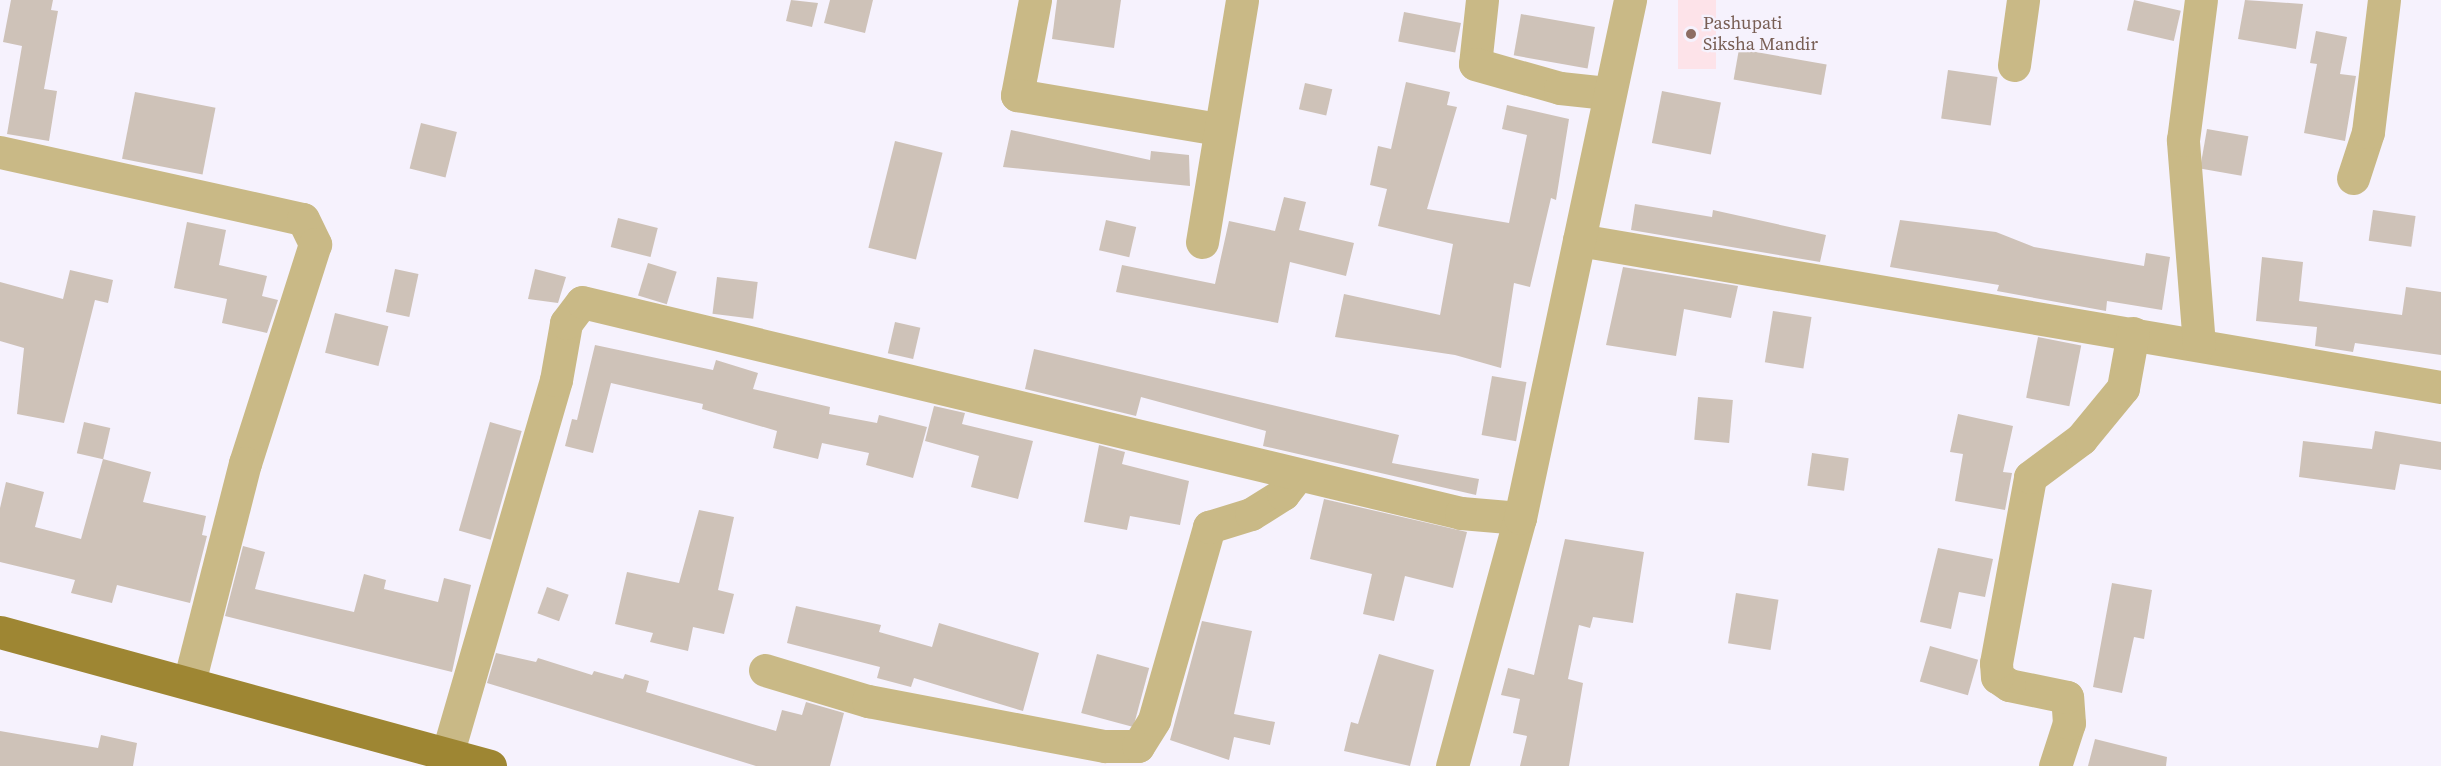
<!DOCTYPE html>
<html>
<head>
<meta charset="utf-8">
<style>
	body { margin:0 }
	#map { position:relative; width:2441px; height:766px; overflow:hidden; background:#f6f2fd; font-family:"Source Serif 4",serif }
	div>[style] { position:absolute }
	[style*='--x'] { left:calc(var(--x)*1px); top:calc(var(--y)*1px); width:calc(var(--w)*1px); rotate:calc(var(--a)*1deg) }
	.education>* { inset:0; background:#fde3e9; transform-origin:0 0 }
	.building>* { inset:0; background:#cec2b8; transform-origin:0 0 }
	.minor>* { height:33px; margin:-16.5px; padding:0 16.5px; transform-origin:16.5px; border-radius:16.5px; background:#c9b986 }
	.major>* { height:33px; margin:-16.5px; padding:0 16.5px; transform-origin:16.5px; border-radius:16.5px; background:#9e8633 }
	.dots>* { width:16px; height:16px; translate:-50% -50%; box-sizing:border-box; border:3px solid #f6f2fd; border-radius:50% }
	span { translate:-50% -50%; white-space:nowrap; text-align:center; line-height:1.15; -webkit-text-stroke:4.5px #f6f2fd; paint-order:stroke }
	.education-label { font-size:18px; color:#785e54 }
	.left { translate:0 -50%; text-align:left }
</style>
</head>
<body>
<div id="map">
	<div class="education">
		<div style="left:1678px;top:0;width:38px;height:69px"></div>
	</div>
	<div class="building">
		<div style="clip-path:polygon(11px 0,53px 0,51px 10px,58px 11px,44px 89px,57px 91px,49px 141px,7px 134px,22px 46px,3px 42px)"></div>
		<div style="clip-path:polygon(791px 0,818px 3px,812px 27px,786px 21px)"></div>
		<div style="clip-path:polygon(830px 0,873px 0,865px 33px,824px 23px)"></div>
		<div style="clip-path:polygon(1057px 0,1121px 0,1114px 48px,1052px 39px)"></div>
		<div style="left:2134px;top:0;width:48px;height:31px;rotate:13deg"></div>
		<div style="clip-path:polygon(2245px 0,2303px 4px,2296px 49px,2238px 39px)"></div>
		<div style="left:1404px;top:12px;width:58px;height:30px;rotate:11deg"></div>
		<div style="left:1521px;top:14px;width:75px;height:42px;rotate:10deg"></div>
		<div style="clip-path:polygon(2316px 31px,2347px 37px,2340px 74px,2356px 76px,2345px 141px,2304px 133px,2317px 64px,2310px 63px)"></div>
		<div style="left:1739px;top:49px;width:89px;height:31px;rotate:10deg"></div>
		<div style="left:1948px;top:70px;width:50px;height:49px;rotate:8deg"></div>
		<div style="clip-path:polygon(1406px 82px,1450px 92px,1447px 105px,1457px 107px,1427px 209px,1509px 223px,1527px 135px,1502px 129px,1507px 105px,1569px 119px,1556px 200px,1551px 198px,1530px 287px,1514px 283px,1501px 368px,1455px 355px,1335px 337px,1344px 294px,1440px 315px,1453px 244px,1378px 226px,1387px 189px,1370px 185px,1378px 146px,1391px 149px)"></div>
		<div style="left:1305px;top:83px;width:28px;height:27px;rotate:13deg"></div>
		<div style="left:1662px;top:91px;width:60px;height:53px;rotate:11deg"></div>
		<div style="left:135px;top:92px;width:82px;height:68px;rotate:11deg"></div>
		<div style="left:421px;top:123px;width:37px;height:47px;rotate:14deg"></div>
		<div style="left:2207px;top:129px;width:42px;height:40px;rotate:10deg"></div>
		<div style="clip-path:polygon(1011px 130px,1150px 160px,1151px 151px,1189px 155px,1190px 186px,1003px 167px)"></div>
		<div style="left:895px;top:141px;width:49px;height:110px;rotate:14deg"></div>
		<div style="clip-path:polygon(1284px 197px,1306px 202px,1299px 230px,1354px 243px,1346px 276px,1290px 262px,1278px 323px,1116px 292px,1122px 265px,1215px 284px,1229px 221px,1275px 231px)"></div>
		<div style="clip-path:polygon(1635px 204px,1712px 217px,1713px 210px,1826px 235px,1820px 262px,1631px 230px)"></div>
		<div style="left:2373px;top:210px;width:43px;height:31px;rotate:8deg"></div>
		<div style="left:618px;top:218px;width:41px;height:30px;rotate:14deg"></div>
		<div style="left:1106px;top:220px;width:31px;height:31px;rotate:13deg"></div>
		<div style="clip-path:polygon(1900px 220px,1996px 232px,2034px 247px,2144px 266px,2146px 253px,2170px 257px,2162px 310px,2107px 301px,2106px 311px,1997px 291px,1999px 285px,1890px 267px)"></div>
		<div style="clip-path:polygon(187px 222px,226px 230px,219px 265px,267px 276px,262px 296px,278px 300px,267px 333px,222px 323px,227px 299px,174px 288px)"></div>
		<div style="clip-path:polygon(2262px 257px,2303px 262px,2299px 301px,2402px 315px,2406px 287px,2441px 292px,2441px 355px,2355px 343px,2353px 352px,2315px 346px,2317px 327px,2256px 321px)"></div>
		<div style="left:648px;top:263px;width:30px;height:34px;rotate:17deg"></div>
		<div style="clip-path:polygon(1623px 267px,1738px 286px,1731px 318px,1684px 309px,1676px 356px,1606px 345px)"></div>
		<div style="left:395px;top:269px;width:24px;height:44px;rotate:12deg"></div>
		<div style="clip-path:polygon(535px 269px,566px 277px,558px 303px,528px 299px)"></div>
		<div style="clip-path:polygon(70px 270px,113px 280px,108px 303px,95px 300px,64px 423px,17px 414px,24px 348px,0 341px,0 282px,63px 299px)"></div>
		<div style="left:717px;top:277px;width:41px;height:37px;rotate:7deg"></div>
		<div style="left:1773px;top:311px;width:39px;height:52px;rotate:9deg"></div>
		<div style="left:335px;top:313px;width:55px;height:41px;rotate:14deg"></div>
		<div style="left:895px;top:322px;width:26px;height:32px;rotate:13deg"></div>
		<div style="left:2038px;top:337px;width:44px;height:62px;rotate:11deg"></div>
		<div style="clip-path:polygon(595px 345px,713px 370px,716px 360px,758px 373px,753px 389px,830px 407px,829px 414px,877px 423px,879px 415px,927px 427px,913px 478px,866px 465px,869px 453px,822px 443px,818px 459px,773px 448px,777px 431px,702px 409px,703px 404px,611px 383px,593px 453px,565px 446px,572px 419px,577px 420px)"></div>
		<div style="clip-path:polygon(1034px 349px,1399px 435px,1392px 463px,1479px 479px,1476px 495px,1263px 446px,1266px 431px,1141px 397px,1136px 416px,1025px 389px)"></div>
		<div style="left:1492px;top:376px;width:35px;height:60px;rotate:10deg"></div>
		<div style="left:1698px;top:397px;width:35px;height:43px;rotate:5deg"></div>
		<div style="clip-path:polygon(934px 406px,965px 413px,962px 424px,1033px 441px,1018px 499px,971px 487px,979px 456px,925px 441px)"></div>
		<div style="clip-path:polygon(1958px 414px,2013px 426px,2003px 472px,2012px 473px,2005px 510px,1955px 501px,1963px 454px,1950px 452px)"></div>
		<div style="left:84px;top:422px;width:27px;height:32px;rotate:13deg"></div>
		<div style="left:490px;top:422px;width:33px;height:113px;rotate:16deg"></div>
		<div style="clip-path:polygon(2375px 431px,2441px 442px,2441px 470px,2400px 464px,2395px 490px,2299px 477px,2303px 441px,2372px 449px)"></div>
		<div style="clip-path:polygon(1099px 445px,1125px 452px,1122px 464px,1189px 481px,1180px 525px,1130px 516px,1127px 530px,1084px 522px)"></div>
		<div style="left:1812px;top:453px;width:37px;height:33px;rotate:8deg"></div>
		<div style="clip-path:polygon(103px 459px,151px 472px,143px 502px,206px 516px,202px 535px,207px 536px,190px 603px,117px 585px,112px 603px,71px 593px,75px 580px,0 562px,0 508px,6px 482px,44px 492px,35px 527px,81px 539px)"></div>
		<div style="clip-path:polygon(1324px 499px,1467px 532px,1453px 588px,1405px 576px,1394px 621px,1363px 614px,1372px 574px,1310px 559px)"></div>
		<div style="clip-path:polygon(699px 510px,734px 517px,718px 590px,734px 594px,724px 634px,693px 627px,688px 651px,650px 642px,653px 633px,615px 624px,627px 572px,679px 583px)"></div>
		<div style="clip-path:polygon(1565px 539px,1644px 552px,1633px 623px,1593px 617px,1590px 628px,1579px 625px,1568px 679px,1583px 683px,1569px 766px,1520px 766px,1527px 736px,1513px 733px,1520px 699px,1501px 695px,1508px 668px,1534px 675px)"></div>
		<div style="clip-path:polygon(243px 546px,265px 552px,255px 589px,354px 612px,364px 574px,386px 580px,384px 589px,438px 602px,444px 578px,471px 585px,452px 672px,225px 616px)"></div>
		<div style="clip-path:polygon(1938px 548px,1993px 559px,1985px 597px,1959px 592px,1951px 629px,1920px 622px)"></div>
		<div style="clip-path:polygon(2112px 583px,2152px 590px,2144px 639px,2134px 637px,2122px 693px,2093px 687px)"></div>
		<div style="left:547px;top:587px;width:23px;height:28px;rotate:20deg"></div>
		<div style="left:1736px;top:593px;width:43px;height:51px;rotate:9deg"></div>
		<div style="clip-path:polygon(796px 606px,881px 625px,879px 632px,932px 647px,939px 623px,1039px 653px,1023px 711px,914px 678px,911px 687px,877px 678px,880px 667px,787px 643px)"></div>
		<div style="clip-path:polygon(1202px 621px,1252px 631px,1234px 714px,1275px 722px,1270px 745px,1234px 737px,1229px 760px,1170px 740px)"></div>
		<div style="left:1930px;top:646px;width:50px;height:37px;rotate:16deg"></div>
		<div style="clip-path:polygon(496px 653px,536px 662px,538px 658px,592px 675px,594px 671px,623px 679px,625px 674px,649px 681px,646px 692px,776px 731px,782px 710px,802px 715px,806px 702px,844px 713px,830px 766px,756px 766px,487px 683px)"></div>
		<div style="left:1097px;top:654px;width:54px;height:61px;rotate:15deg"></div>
		<div style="clip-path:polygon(1379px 654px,1434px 670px,1410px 766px,1344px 751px,1351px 722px,1358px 724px)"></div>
		<div style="clip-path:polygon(0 731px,98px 748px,101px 735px,137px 743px,133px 766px,0 766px)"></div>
		<div style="clip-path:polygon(2095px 739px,2167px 757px,2166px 766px,2088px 766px)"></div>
	</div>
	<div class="minor">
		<div style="--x:1035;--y:0;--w:97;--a:100.7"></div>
		<div style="--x:1017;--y:95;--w:204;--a:9.6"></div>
		<div style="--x:1482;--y:0;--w:64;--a:96.2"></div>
		<div style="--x:1475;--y:64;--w:88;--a:15.8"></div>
		<div style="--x:1560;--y:88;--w:47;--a:6.1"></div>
		<div style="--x:2014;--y:65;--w:66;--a:-82.1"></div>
		<div style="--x:0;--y:152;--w:310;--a:12.5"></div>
		<div style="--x:303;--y:219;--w:28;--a:64"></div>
		<div style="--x:315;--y:244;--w:230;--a:107.7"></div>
		<div style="--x:245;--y:463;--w:226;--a:104.3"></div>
		<div style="--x:2353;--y:178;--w:48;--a:-71.9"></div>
		<div style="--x:2368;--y:132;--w:133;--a:-83.1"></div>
		<div style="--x:1579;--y:240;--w:874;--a:9.68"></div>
		<div style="--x:1202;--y:242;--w:245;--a:-80.6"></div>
		<div style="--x:2199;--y:345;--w:206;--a:-94.5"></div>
		<div style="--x:2183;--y:140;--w:141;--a:-82.7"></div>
		<div style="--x:765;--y:670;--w:108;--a:16.8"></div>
		<div style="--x:868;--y:701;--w:241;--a:10.8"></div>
		<div style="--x:1105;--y:746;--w:33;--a:0"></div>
		<div style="--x:1138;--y:746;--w:31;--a:-58"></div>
		<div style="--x:1154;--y:720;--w:201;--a:-74.1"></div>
		<div style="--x:1209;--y:527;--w:44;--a:-17.2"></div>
		<div style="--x:1251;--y:514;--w:38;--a:-32"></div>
		<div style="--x:1283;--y:494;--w:24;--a:-52"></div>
		<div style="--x:447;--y:755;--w:391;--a:-73.8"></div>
		<div style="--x:556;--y:380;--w:58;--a:-80"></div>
		<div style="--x:566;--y:323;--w:26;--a:-53"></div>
		<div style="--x:582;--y:302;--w:904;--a:13.5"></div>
		<div style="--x:1461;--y:513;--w:59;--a:4.8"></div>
		<div style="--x:1452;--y:766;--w:257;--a:-74.7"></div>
		<div style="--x:1520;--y:518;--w:530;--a:-78.01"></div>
		<div style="--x:2055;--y:766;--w:45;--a:-72"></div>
		<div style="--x:2069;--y:723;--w:26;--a:-94"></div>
		<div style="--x:2067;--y:697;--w:59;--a:-168.3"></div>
		<div style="--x:2009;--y:685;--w:14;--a:-146"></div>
		<div style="--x:1997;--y:677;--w:14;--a:-94"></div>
		<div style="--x:1996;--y:663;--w:189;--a:-79.6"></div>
		<div style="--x:2030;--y:477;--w:64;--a:-36.7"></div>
		<div style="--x:2081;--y:439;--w:66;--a:-50.5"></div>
		<div style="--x:2123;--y:388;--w:56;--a:-79.7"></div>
	</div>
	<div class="major">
		<div style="--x:0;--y:632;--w:508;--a:15.29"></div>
	</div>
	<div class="dots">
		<div style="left:1691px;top:34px;background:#8d6e63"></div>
	</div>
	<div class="education-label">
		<span class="left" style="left:1703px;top:34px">Pashupati<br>Siksha Mandir</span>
	</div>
</div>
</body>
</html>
